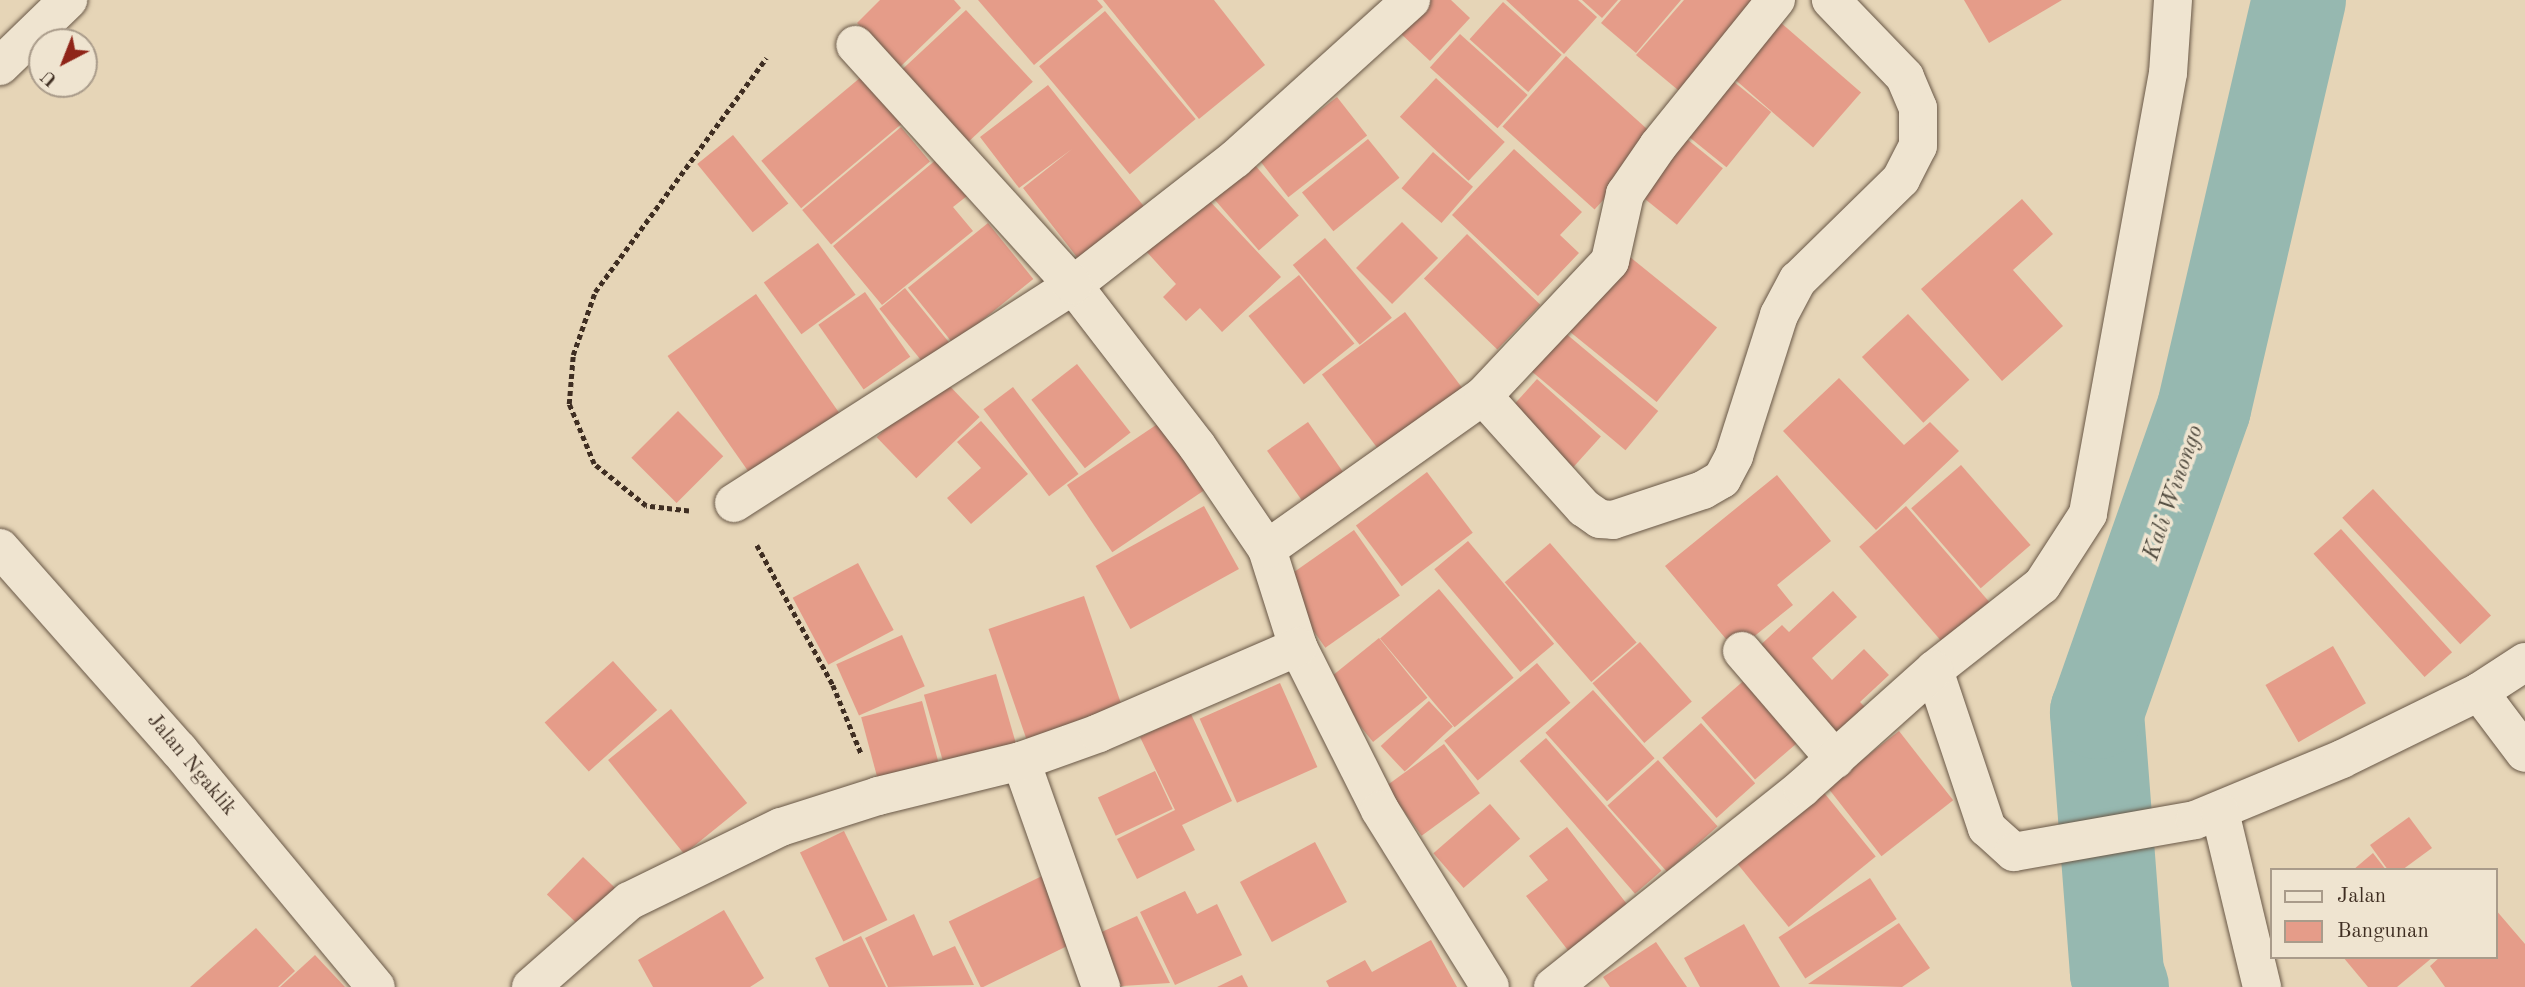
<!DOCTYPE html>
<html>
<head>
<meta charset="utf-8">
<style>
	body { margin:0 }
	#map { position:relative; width:2525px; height:987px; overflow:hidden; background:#e6d5b7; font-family:"Old Standard TT",serif }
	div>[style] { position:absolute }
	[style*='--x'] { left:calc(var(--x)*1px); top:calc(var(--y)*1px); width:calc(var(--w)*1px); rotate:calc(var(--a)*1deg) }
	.river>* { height:94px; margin:-47px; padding:0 47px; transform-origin:47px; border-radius:47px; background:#96b8b0 }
	.building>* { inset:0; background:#e59c89; transform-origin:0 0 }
	.path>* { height:4.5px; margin-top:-2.25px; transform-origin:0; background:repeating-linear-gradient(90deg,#3f2e22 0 5px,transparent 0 8.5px) }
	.roads { filter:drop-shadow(0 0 2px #695847) drop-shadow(0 0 2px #695847) }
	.minor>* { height:38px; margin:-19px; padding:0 19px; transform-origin:19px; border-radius:19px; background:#efe4d0 }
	span { translate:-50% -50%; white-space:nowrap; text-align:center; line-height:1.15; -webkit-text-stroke:7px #efe4d0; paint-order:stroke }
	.street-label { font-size:21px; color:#3f2e22 }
	.water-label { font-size:23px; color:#504a3e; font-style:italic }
	.legend { position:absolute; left:2270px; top:868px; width:228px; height:91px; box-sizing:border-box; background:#efe4d0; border:2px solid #a99b8a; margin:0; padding:9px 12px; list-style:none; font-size:21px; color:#3f2e22 }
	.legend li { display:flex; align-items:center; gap:14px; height:35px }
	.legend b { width:35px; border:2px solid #a99b8a }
	.north { position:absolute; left:28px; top:28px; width:70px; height:70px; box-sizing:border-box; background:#efe4d0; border:2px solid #a99b8a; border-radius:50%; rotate:222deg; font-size:19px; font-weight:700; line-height:28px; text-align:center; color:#3f2e22 }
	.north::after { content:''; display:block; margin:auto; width:24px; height:32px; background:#8f2418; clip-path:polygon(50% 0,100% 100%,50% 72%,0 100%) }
</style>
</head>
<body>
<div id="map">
	<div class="river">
		<div style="--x:2122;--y:987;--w:15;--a:-110"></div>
		<div style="--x:2117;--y:973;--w:262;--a:-94.4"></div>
		<div style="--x:2097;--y:712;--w:322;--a:-70.6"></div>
		<div style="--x:2204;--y:408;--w:419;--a:-76.9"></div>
	</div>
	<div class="building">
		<div style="clip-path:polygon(880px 0,954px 0,961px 8px,900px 67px,857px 23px)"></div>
		<div style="clip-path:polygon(978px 0,1097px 0,1103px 7px,1034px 65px)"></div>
		<div style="clip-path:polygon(1103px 0,1214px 0,1265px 65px,1199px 119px)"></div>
		<div style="clip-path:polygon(1428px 0,1451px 0,1470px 18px,1430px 61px,1399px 32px)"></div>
		<div style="clip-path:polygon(1506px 0,1578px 0,1597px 17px,1564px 54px)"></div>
		<div style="clip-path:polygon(1582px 0,1618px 0,1602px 18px)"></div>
		<div style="clip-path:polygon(1621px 0,1681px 0,1636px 53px,1601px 23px)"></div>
		<div style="clip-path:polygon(1684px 0,1767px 0,1684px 95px,1636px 55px)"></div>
		<div style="clip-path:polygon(1964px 0,2062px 0,1989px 43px)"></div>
		<div style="left:1503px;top:2px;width:79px;height:50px;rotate:42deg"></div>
		<div style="left:966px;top:10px;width:98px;height:91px;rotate:47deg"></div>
		<div style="left:1105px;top:11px;width:141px;height:86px;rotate:50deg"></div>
		<div style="left:1772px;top:15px;width:118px;height:73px;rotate:41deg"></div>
		<div style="left:1460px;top:34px;width:91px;height:45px;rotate:42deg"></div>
		<div style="left:1566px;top:56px;width:124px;height:95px;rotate:42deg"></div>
		<div style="left:867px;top:72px;width:62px;height:138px;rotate:50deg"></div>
		<div style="left:1723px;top:73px;width:62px;height:71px;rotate:39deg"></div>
		<div style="left:1436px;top:78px;width:94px;height:53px;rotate:43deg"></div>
		<div style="clip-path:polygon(1048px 85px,1146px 209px,1080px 261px,1023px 188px,1072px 149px,1019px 188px,980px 137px)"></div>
		<div style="left:1337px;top:97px;width:49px;height:100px;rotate:52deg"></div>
		<div style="left:901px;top:127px;width:45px;height:129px;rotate:50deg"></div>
		<div style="left:1677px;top:131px;width:59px;height:73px;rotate:39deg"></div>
		<div style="left:733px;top:135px;width:88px;height:46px;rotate:51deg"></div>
		<div style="left:1368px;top:139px;width:50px;height:85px;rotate:51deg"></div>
		<div style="clip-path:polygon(1514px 149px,1582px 212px,1560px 235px,1579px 253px,1538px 296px,1452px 215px)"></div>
		<div style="left:1433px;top:152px;width:53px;height:48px;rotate:41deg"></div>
		<div style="left:1247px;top:156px;width:79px;height:53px;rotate:49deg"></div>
		<div style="clip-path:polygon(937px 159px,967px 196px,953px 207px,973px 231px,882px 305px,833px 246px)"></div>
		<div style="clip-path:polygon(1204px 195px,1281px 277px,1222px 332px,1200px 308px,1186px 321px,1163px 297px,1176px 284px,1145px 250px)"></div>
		<div style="clip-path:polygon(2022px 199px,2053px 234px,2013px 270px,2063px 326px,2002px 381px,1921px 289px)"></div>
		<div style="left:1402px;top:222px;width:51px;height:65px;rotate:45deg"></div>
		<div style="left:988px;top:223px;width:72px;height:103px;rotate:51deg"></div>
		<div style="left:1467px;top:234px;width:102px;height:62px;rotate:44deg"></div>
		<div style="left:1325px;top:238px;width:104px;height:42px;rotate:50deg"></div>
		<div style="left:818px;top:243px;width:64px;height:67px;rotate:54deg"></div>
		<div style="left:1630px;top:257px;width:112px;height:96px;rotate:39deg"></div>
		<div style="left:1299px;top:275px;width:88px;height:65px;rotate:51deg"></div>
		<div style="left:905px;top:288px;width:75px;height:33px;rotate:51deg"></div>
		<div style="left:865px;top:292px;width:79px;height:57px;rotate:55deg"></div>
		<div style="left:756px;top:294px;width:151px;height:108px;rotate:55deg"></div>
		<div style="left:1405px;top:312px;width:98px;height:104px;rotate:53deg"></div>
		<div style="left:1908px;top:314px;width:90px;height:63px;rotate:47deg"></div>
		<div style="left:1564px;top:332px;width:123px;height:51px;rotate:40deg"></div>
		<div style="left:1077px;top:364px;width:87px;height:58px;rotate:52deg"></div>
		<div style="left:940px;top:376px;width:57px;height:88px;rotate:46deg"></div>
		<div style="clip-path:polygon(1839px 378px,1904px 445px,1930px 422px,1959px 451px,1876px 530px,1783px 431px)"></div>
		<div style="left:1537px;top:379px;width:86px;height:41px;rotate:42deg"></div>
		<div style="left:1013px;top:387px;width:109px;height:37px;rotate:53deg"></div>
		<div style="left:678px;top:411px;width:64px;height:66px;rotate:45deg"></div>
		<div style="clip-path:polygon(981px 421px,1028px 474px,971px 524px,947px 498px,981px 468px,957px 442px)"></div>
		<div style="left:1308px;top:422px;width:70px;height:50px;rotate:55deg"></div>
		<div style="left:1159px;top:423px;width:81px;height:111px;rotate:56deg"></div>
		<div style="left:1961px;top:465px;width:106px;height:66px;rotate:49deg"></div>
		<div style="left:1427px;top:472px;width:76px;height:89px;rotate:53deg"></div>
		<div style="clip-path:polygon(1777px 475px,1831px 541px,1777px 585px,1793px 605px,1736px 651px,1665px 566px)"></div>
		<div style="left:2373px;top:489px;width:173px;height:42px;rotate:47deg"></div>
		<div style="left:1204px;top:506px;width:72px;height:124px;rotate:61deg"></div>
		<div style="left:1906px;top:506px;width:133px;height:62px;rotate:49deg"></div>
		<div style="left:2341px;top:529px;width:166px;height:37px;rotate:48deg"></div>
		<div style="left:1354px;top:530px;width:80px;height:91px;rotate:55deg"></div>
		<div style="left:1468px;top:541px;width:134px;height:44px;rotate:50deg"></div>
		<div style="left:1550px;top:543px;width:132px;height:60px;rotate:49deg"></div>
		<div style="left:858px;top:563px;width:76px;height:74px;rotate:62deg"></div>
		<div style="left:1439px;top:589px;width:116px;height:77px;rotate:50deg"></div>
		<div style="clip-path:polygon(1833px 591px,1857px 617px,1812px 658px,1832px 680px,1864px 649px,1889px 675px,1860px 702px,1865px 707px,1832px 738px,1752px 653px,1782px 625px,1789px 632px)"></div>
		<div style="left:1084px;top:596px;width:119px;height:101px;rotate:71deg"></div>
		<div style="left:902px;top:635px;width:56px;height:72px;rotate:66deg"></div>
		<div style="left:1379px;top:638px;width:77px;height:70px;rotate:51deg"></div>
		<div style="left:1640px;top:642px;width:79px;height:63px;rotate:49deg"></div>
		<div style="left:2333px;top:646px;width:66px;height:78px;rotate:60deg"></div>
		<div style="left:613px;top:661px;width:66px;height:92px;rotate:48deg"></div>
		<div style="left:1537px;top:663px;width:52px;height:121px;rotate:50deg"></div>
		<div style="left:996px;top:674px;width:72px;height:75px;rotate:74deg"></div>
		<div style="left:1748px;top:677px;width:82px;height:62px;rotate:49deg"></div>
		<div style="left:1280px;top:683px;width:92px;height:88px;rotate:66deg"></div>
		<div style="left:1593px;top:690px;width:92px;height:64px;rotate:48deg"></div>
		<div style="left:922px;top:701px;width:68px;height:63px;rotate:75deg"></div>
		<div style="left:1429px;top:701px;width:35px;height:66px;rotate:47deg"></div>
		<div style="left:671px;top:709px;width:121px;height:81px;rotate:51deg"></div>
		<div style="clip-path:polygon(1190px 712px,1232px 801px,1182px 825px,1195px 850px,1137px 879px,1117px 839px,1175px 810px,1140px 737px)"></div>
		<div style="left:1701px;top:723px;width:81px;height:52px;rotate:48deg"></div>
		<div style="left:1899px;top:731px;width:88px;height:91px;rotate:52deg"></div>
		<div style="left:1546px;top:738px;width:176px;height:35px;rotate:49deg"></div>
		<div style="left:1444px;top:744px;width:61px;height:72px;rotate:54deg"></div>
		<div style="left:1658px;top:760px;width:89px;height:68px;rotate:48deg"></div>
		<div style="left:1155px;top:771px;width:42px;height:63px;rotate:65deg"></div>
		<div style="left:1821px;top:789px;width:87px;height:112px;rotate:51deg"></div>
		<div style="left:1490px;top:804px;width:46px;height:75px;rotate:49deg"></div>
		<div style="clip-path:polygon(2409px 817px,2432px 848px,2402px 870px,2388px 870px,2370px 845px)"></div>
		<div style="clip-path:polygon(1567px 827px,1630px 908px,1570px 953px,1526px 896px,1548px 880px,1529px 856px)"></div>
		<div style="left:844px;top:831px;width:99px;height:49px;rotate:64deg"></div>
		<div style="left:1315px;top:842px;width:68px;height:85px;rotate:62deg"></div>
		<div style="clip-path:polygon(2373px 853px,2386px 870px,2353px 870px)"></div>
		<div style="left:583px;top:857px;width:57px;height:52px;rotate:44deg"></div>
		<div style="left:1044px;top:875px;width:74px;height:106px;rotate:64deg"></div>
		<div style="left:1870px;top:878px;width:49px;height:109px;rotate:57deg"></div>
		<div style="clip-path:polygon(1185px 891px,1197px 914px,1217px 904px,1242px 955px,1175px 985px,1140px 912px)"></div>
		<div style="clip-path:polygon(2495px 909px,2525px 944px,2525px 987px,2445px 987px,2430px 966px,2440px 957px,2495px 957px)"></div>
		<div style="clip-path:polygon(724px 910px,764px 978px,750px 987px,653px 987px,638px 960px)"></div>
		<div style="clip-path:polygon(914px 914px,933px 956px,955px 946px,974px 985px,888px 987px,865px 938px)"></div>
		<div style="clip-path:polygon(1137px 916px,1170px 983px,1106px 987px,1084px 940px)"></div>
		<div style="clip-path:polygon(1899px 923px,1930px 968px,1902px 987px,1808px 984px)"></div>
		<div style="clip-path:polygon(1744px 924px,1780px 987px,1700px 987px,1684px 958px)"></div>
		<div style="clip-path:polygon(256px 928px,295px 971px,278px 987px,190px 987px)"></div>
		<div style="clip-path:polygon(861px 936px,886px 987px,829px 987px,815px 958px)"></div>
		<div style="clip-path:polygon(1431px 940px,1457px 987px,1329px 987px,1326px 981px,1365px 960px,1372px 972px)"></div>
		<div style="clip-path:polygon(1656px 942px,1687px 987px,1610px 987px,1603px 977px)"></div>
		<div style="clip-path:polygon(315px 955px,345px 987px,280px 987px)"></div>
		<div style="clip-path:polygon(2343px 957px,2433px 957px,2397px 987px,2368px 987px)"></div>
		<div style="clip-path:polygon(1242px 975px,1248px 987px,1217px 987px)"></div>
	</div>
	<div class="path">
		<div style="--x:689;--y:511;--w:43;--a:-173.4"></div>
		<div style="--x:646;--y:506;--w:67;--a:-141.1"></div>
		<div style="--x:594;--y:464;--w:65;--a:-112.6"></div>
		<div style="--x:569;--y:404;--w:49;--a:-85.3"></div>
		<div style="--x:573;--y:355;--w:67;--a:-70.8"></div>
		<div style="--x:595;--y:292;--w:290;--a:-53.8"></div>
		<div style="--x:757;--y:545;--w:159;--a:61.5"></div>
		<div style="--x:833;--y:685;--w:74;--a:67.6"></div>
	</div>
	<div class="roads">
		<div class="minor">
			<div style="--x:1411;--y:0;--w:237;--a:137.9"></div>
			<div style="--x:1235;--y:159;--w:205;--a:142.1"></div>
			<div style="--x:1073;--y:285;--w:203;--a:52.4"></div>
			<div style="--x:1197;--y:446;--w:125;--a:55.8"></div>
			<div style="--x:1267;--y:549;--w:103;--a:72.4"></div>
			<div style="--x:1298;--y:647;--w:182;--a:63.3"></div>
			<div style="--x:1380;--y:810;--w:208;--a:58.1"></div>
			<div style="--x:2173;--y:0;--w:73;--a:93.9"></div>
			<div style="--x:2168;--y:73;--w:448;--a:100.3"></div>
			<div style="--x:2088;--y:514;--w:85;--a:122.9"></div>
			<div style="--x:2042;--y:585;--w:137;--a:141.8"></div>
			<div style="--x:1934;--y:670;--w:167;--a:71.5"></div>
			<div style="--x:1987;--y:828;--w:36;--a:42"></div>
			<div style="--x:2014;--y:852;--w:184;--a:-10"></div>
			<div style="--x:2195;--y:820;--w:159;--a:-22.5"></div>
			<div style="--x:2342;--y:759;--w:153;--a:-26.1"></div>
			<div style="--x:2479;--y:692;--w:55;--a:-33.1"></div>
			<div style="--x:0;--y:66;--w:95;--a:-44.1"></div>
			<div style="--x:1483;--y:396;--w:151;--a:48"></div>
			<div style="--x:1584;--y:508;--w:19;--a:35"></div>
			<div style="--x:1600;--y:519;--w:13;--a:4"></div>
			<div style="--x:1613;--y:520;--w:95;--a:-18.4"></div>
			<div style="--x:1703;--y:490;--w:22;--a:-30"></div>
			<div style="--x:1722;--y:479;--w:26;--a:-62"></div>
			<div style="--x:1734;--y:456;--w:148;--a:-72.3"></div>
			<div style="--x:1779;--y:315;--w:40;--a:-62"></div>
			<div style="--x:1798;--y:280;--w:144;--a:-44.4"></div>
			<div style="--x:1901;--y:179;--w:37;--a:-63"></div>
			<div style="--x:1918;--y:146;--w:38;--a:-90"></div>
			<div style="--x:1918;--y:108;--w:34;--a:-113"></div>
			<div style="--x:1905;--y:77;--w:107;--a:-133.9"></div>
			<div style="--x:734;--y:503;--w:403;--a:-32.7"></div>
			<div style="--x:1073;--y:285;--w:324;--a:-132.2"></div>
			<div style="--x:0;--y:548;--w:270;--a:48.5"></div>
			<div style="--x:179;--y:750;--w:308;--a:50.3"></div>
			<div style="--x:1267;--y:549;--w:265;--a:-35.3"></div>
			<div style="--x:1483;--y:396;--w:185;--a:-46.7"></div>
			<div style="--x:1610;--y:261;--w:69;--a:-77.4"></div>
			<div style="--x:1625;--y:194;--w:58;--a:-55.5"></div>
			<div style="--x:1658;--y:146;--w:188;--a:-51.1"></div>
			<div style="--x:1742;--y:651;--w:143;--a:49.3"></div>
			<div style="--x:2479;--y:692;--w:76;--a:53"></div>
			<div style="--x:1021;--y:761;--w:240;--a:70.5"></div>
			<div style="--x:2220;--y:812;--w:180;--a:76.5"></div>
			<div style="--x:531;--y:987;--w:130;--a:-41.3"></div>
			<div style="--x:629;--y:901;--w:169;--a:-26"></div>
			<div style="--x:781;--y:827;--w:102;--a:-17.7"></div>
			<div style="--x:878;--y:796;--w:147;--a:-13.8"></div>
			<div style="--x:1021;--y:761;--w:83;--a:-19.7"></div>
			<div style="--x:1099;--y:733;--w:217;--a:-23.4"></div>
			<div style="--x:1553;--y:987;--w:319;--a:-38.6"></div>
			<div style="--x:1802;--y:788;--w:177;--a:-41.8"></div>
		</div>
	</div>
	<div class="street-label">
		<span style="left:191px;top:765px;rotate:50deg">Jalan Ngaklik</span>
	</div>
	<div class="water-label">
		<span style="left:2174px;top:493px;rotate:-71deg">Kali Winongo</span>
	</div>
	<ul class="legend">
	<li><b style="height:9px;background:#efe4d0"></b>Jalan</li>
	<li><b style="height:19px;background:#e59c89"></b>Bangunan</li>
	</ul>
	<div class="north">U</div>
</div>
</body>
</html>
